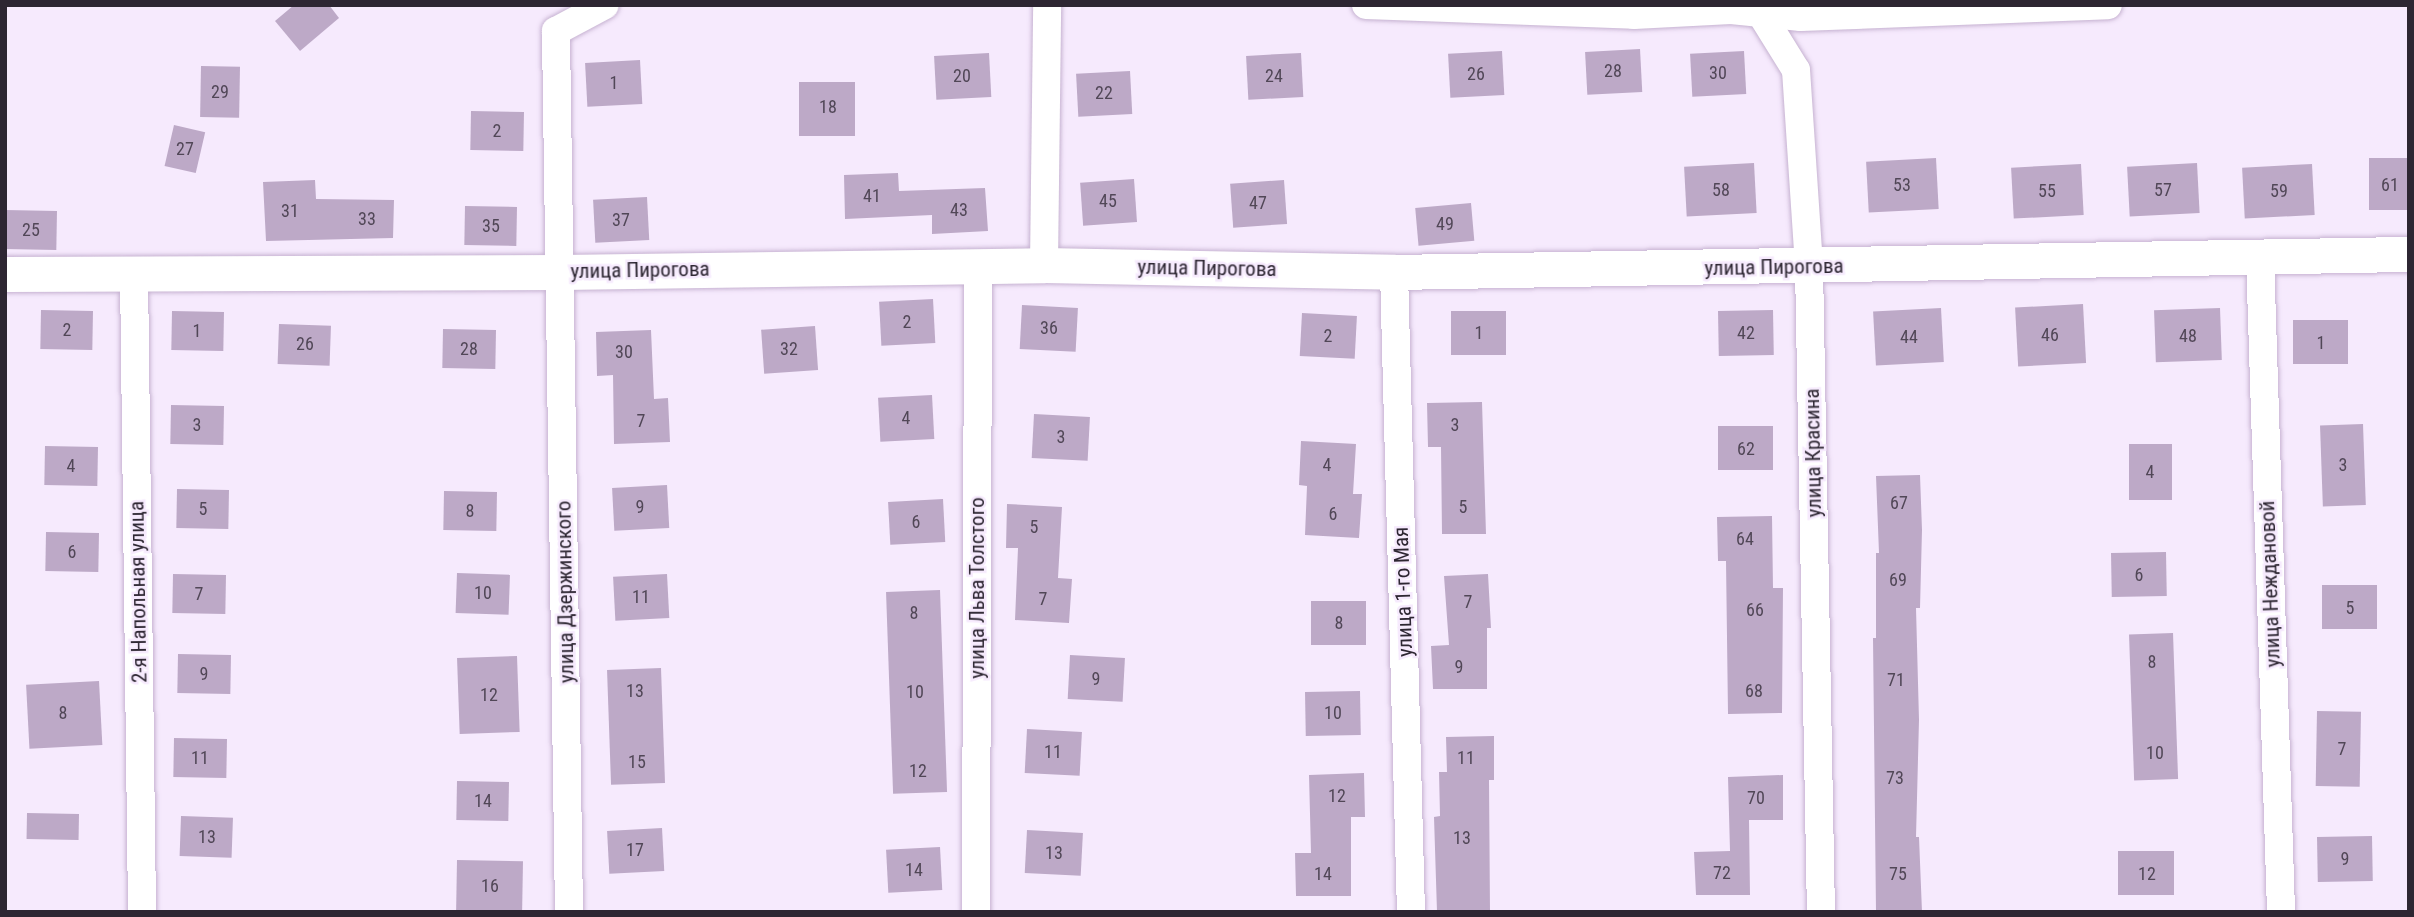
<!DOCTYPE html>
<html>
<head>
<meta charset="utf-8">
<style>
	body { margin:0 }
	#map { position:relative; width:2414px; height:917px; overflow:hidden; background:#f6eafd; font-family:"Roboto Condensed",sans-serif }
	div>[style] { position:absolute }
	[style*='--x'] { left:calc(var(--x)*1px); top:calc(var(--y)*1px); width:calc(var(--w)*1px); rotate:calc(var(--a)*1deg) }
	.building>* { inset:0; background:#bda9c7; transform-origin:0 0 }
	.roads { filter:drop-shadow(0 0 2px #c6b2d1) drop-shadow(0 0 2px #c6b2d1) }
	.minor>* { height:28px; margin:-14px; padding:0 14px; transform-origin:14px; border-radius:14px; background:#fff }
	.tertiary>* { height:35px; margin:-17.5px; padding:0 17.5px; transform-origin:17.5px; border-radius:17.5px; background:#fff }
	span { translate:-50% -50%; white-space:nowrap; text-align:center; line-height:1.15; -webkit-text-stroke:5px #f6eafd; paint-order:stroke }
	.number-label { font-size:18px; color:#514757 }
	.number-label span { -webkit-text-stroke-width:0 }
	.street-label { font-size:21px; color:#2d2632 }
	.frame { position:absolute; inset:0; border:7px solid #2d2632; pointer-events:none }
</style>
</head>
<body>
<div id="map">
	<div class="building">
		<div style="clip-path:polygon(294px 5px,329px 5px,339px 18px,300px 51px,275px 21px)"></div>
		<div style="left:1640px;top:49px;width:43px;height:55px;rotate:87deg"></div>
		<div style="left:1502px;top:51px;width:44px;height:54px;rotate:87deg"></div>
		<div style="left:1744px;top:51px;width:43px;height:54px;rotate:87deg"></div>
		<div style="left:989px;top:53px;width:44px;height:55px;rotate:87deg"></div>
		<div style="left:1301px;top:53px;width:44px;height:55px;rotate:87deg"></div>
		<div style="left:640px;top:60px;width:44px;height:55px;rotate:87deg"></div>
		<div style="left:201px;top:66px;width:39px;height:51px;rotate:1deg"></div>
		<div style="left:1130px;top:71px;width:43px;height:54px;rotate:87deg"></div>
		<div style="left:799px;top:82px;width:56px;height:54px"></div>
		<div style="left:471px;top:111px;width:53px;height:39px;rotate:1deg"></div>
		<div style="left:174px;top:125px;width:32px;height:42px;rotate:13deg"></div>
		<div style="left:1936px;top:158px;width:51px;height:70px;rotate:87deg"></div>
		<div style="left:2409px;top:158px;width:52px;height:40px;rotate:90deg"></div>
		<div style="left:1754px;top:163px;width:50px;height:70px;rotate:87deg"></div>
		<div style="left:2197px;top:163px;width:50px;height:70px;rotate:87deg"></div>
		<div style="left:2081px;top:164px;width:51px;height:70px;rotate:87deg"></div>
		<div style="left:2312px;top:164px;width:51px;height:70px;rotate:87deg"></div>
		<div style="clip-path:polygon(898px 173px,899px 191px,985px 188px,988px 231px,932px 234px,932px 215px,845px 219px,844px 175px)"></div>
		<div style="left:1134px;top:179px;width:43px;height:54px;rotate:86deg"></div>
		<div style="clip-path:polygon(315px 180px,316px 199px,394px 200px,393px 238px,266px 241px,263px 182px)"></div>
		<div style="left:1284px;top:180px;width:44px;height:54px;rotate:86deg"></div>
		<div style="left:647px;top:197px;width:43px;height:54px;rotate:87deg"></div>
		<div style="left:1471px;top:203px;width:38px;height:56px;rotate:85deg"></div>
		<div style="left:465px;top:206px;width:52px;height:39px;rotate:1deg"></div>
		<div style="left:5px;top:210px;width:52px;height:39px;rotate:1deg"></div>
		<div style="left:933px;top:299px;width:44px;height:54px;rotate:87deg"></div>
		<div style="left:2083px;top:304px;width:59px;height:68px;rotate:87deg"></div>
		<div style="left:1022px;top:305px;width:56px;height:44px;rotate:3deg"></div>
		<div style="left:1941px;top:308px;width:54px;height:68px;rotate:87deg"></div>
		<div style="left:2220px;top:308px;width:52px;height:66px;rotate:88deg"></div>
		<div style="left:41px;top:310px;width:52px;height:39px;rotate:1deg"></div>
		<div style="left:1773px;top:310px;width:45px;height:55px;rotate:89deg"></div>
		<div style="left:172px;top:311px;width:52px;height:39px;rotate:1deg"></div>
		<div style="left:1506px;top:311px;width:44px;height:55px;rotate:90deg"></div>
		<div style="left:1302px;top:313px;width:55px;height:43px;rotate:3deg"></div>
		<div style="left:2348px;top:320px;width:44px;height:55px;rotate:90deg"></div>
		<div style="left:279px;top:324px;width:52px;height:40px;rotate:2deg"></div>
		<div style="left:815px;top:326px;width:44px;height:54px;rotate:86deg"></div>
		<div style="left:443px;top:329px;width:53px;height:39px;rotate:1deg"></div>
		<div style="clip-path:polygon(651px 330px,654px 399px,668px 398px,670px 442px,614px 444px,613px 375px,597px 376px,596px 332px)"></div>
		<div style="left:932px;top:395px;width:44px;height:54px;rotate:87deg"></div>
		<div style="clip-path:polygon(1482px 402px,1486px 534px,1442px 534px,1441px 447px,1428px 447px,1427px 403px)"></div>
		<div style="left:171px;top:405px;width:53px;height:39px;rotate:1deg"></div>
		<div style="left:1034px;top:414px;width:56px;height:44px;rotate:3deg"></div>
		<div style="left:2363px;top:424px;width:81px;height:43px;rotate:88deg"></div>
		<div style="left:1773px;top:426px;width:44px;height:55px;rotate:90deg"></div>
		<div style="clip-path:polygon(1301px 441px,1356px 444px,1353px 494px,1362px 494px,1359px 538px,1305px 535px,1307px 486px,1299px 485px)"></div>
		<div style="left:2172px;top:444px;width:56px;height:43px;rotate:90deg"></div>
		<div style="left:45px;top:446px;width:53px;height:39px;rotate:1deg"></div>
		<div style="clip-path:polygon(1920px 475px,1922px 530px,1920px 608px,1916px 608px,1919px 720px,1916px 837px,1919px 837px,1922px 912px,1876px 912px,1873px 638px,1876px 638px,1876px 553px,1879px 553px,1876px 476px)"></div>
		<div style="left:667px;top:485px;width:43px;height:55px;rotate:87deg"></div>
		<div style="left:177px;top:489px;width:52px;height:39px;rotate:1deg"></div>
		<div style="left:444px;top:491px;width:53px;height:39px;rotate:1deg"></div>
		<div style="left:943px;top:499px;width:43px;height:55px;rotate:87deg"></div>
		<div style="clip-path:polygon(1007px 504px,1062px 507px,1058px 578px,1072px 579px,1069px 623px,1015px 620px,1018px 548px,1006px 548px)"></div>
		<div style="clip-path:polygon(1772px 516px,1773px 588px,1783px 588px,1782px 713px,1728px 714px,1726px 561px,1718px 561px,1717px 517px)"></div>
		<div style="left:46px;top:532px;width:53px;height:39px;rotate:1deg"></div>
		<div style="left:2166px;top:552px;width:44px;height:55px;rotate:89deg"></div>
		<div style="left:457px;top:573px;width:53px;height:40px;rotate:2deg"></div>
		<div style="left:173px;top:574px;width:53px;height:39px;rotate:1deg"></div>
		<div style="left:667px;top:574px;width:44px;height:54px;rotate:87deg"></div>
		<div style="clip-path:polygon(1488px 574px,1491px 628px,1487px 628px,1487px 689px,1433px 689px,1431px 646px,1449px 645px,1444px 576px)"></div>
		<div style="left:2377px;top:585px;width:44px;height:55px;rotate:90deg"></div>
		<div style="left:940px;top:590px;width:202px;height:54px;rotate:88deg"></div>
		<div style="left:1366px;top:601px;width:44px;height:55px;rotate:90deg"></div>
		<div style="left:2173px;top:633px;width:146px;height:44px;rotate:88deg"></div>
		<div style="left:178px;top:654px;width:53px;height:39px;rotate:1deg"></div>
		<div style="left:1070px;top:655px;width:55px;height:44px;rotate:3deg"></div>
		<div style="left:517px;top:656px;width:76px;height:60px;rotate:88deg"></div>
		<div style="left:661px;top:668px;width:115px;height:54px;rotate:88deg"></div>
		<div style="left:99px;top:681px;width:64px;height:73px;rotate:87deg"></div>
		<div style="left:1360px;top:691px;width:44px;height:55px;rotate:89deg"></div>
		<div style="left:2317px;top:711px;width:44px;height:75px;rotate:1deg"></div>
		<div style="left:1027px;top:729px;width:55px;height:44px;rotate:3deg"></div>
		<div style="clip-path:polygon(1494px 736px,1494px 780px,1489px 780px,1490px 912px,1437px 912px,1434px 817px,1440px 816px,1439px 772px,1447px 772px,1446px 737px)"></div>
		<div style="left:174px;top:738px;width:53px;height:39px;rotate:1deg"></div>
		<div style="clip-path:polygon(1364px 773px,1365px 817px,1351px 817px,1351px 896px,1296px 896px,1295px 853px,1311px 853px,1309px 775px)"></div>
		<div style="clip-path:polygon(1783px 775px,1783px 820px,1749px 820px,1750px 895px,1696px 895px,1694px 852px,1730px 851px,1728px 777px)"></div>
		<div style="left:457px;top:781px;width:52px;height:39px;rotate:1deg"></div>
		<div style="left:27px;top:813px;width:52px;height:26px;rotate:1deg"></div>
		<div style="left:181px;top:816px;width:52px;height:40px;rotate:2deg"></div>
		<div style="left:662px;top:828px;width:43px;height:55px;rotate:87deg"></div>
		<div style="left:1027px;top:830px;width:56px;height:43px;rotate:3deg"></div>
		<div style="left:2372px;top:836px;width:45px;height:55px;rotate:89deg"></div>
		<div style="left:940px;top:847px;width:43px;height:54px;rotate:87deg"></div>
		<div style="left:2174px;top:851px;width:44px;height:56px;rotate:90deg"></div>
		<div style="left:457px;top:860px;width:66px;height:51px;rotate:1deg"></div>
	</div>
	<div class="roads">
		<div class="minor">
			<div style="--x:1366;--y:5;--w:268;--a:2.1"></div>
			<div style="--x:1634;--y:15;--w:97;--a:-3"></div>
			<div style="--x:1731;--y:10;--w:70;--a:5.7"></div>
			<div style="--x:1801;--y:17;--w:307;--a:-2.2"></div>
			<div style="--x:1759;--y:5;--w:7;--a:82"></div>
			<div style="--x:1760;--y:12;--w:68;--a:58.2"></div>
			<div style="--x:1796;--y:70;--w:196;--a:86.2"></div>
			<div style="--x:1809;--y:266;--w:646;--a:88.94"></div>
			<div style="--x:2260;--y:257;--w:655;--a:88.16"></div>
			<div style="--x:1044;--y:265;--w:260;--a:-89.3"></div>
			<div style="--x:1394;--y:272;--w:640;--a:88.48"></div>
			<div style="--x:134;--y:273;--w:639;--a:89.28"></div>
			<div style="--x:569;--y:912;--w:881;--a:-90.85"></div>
			<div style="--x:556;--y:31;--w:55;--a:-28"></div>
			<div style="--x:976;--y:912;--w:647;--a:-89.82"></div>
		</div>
		<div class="tertiary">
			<div style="--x:5;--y:274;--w:556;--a:-0.21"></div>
			<div style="--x:561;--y:272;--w:483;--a:-0.8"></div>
			<div style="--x:1044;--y:265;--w:350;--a:1.1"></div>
			<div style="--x:1394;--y:272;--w:1015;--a:-1.02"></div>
		</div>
	</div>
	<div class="number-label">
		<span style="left:1613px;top:71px">28</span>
		<span style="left:1718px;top:73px">30</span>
		<span style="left:1476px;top:74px">26</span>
		<span style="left:962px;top:76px">20</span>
		<span style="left:1274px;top:76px">24</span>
		<span style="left:614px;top:83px">1</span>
		<span style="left:220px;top:92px">29</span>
		<span style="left:1104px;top:93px">22</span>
		<span style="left:828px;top:107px">18</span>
		<span style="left:497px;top:131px">2</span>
		<span style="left:185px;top:149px">27</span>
		<span style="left:1902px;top:185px">53</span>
		<span style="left:2390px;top:185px">61</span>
		<span style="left:1721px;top:190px">58</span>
		<span style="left:2163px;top:190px">57</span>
		<span style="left:2047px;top:191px">55</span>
		<span style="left:2279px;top:191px">59</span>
		<span style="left:872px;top:196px">41</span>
		<span style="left:1108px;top:201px">45</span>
		<span style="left:1258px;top:203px">47</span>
		<span style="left:959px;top:210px">43</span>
		<span style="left:290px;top:211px">31</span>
		<span style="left:367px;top:219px">33</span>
		<span style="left:621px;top:220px">37</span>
		<span style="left:1445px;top:224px">49</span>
		<span style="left:491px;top:226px">35</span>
		<span style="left:31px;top:230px">25</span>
		<span style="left:907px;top:322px">2</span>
		<span style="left:1049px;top:328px">36</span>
		<span style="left:67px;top:330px">2</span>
		<span style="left:197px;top:331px">1</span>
		<span style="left:1479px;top:333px">1</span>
		<span style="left:1746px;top:333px">42</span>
		<span style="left:2050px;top:335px">46</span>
		<span style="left:1328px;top:336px">2</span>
		<span style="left:2188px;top:336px">48</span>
		<span style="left:1909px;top:337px">44</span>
		<span style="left:2321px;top:343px">1</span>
		<span style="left:305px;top:344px">26</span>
		<span style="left:469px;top:349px">28</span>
		<span style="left:789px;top:349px">32</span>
		<span style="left:624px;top:352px">30</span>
		<span style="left:906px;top:418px">4</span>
		<span style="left:641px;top:421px">7</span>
		<span style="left:197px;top:425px">3</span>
		<span style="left:1455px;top:425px">3</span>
		<span style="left:1061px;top:437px">3</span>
		<span style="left:1746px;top:449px">62</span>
		<span style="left:1327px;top:465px">4</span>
		<span style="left:2343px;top:465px">3</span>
		<span style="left:71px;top:466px">4</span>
		<span style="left:2150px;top:472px">4</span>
		<span style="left:1899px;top:503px">67</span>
		<span style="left:640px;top:507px">9</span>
		<span style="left:1463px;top:507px">5</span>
		<span style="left:203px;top:509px">5</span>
		<span style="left:470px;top:511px">8</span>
		<span style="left:1333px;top:514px">6</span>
		<span style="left:916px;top:522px">6</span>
		<span style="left:1034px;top:527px">5</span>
		<span style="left:1745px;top:539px">64</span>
		<span style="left:72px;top:552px">6</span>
		<span style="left:2139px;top:575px">6</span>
		<span style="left:1898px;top:580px">69</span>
		<span style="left:483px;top:593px">10</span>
		<span style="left:199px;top:594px">7</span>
		<span style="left:641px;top:597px">11</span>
		<span style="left:1043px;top:599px">7</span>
		<span style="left:1468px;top:602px">7</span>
		<span style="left:2350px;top:608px">5</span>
		<span style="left:1755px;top:610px">66</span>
		<span style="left:914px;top:613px">8</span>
		<span style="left:1339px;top:623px">8</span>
		<span style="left:2152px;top:662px">8</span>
		<span style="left:1459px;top:667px">9</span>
		<span style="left:204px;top:674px">9</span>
		<span style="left:1096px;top:679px">9</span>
		<span style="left:1896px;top:680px">71</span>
		<span style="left:635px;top:691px">13</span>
		<span style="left:1754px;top:691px">68</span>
		<span style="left:915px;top:692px">10</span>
		<span style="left:489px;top:695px">12</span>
		<span style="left:63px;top:713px">8</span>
		<span style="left:1333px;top:713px">10</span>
		<span style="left:2342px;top:749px">7</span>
		<span style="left:1053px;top:752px">11</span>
		<span style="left:2155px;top:753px">10</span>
		<span style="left:200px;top:758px">11</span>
		<span style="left:1466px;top:758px">11</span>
		<span style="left:637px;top:762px">15</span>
		<span style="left:918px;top:771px">12</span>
		<span style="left:1895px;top:778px">73</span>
		<span style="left:1337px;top:796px">12</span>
		<span style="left:1756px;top:798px">70</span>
		<span style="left:483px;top:801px">14</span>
		<span style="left:207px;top:837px">13</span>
		<span style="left:1462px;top:838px">13</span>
		<span style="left:635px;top:850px">17</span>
		<span style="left:1054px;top:853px">13</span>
		<span style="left:2345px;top:859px">9</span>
		<span style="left:914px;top:870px">14</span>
		<span style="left:1722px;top:873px">72</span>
		<span style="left:1323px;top:874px">14</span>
		<span style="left:1898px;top:874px">75</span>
		<span style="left:2147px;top:874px">12</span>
		<span style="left:490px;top:886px">16</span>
	</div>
	<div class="street-label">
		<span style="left:1774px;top:267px;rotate:-1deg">улица Пирогова</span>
		<span style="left:1207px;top:268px;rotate:1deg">улица Пирогова</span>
		<span style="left:640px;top:270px;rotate:-1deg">улица Пирогова</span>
		<span style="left:1813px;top:453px;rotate:-91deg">улица Красина</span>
		<span style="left:2270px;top:584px;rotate:-92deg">улица Неждановой</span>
		<span style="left:977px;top:588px;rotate:-90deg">улица Льва Толстого</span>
		<span style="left:138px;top:592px;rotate:-91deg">2-я Напольная улица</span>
		<span style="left:565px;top:592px;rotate:-91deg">улица Дзержинского</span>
		<span style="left:1403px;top:592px;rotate:-92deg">улица 1-го Мая</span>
	</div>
	<div class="frame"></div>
</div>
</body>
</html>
